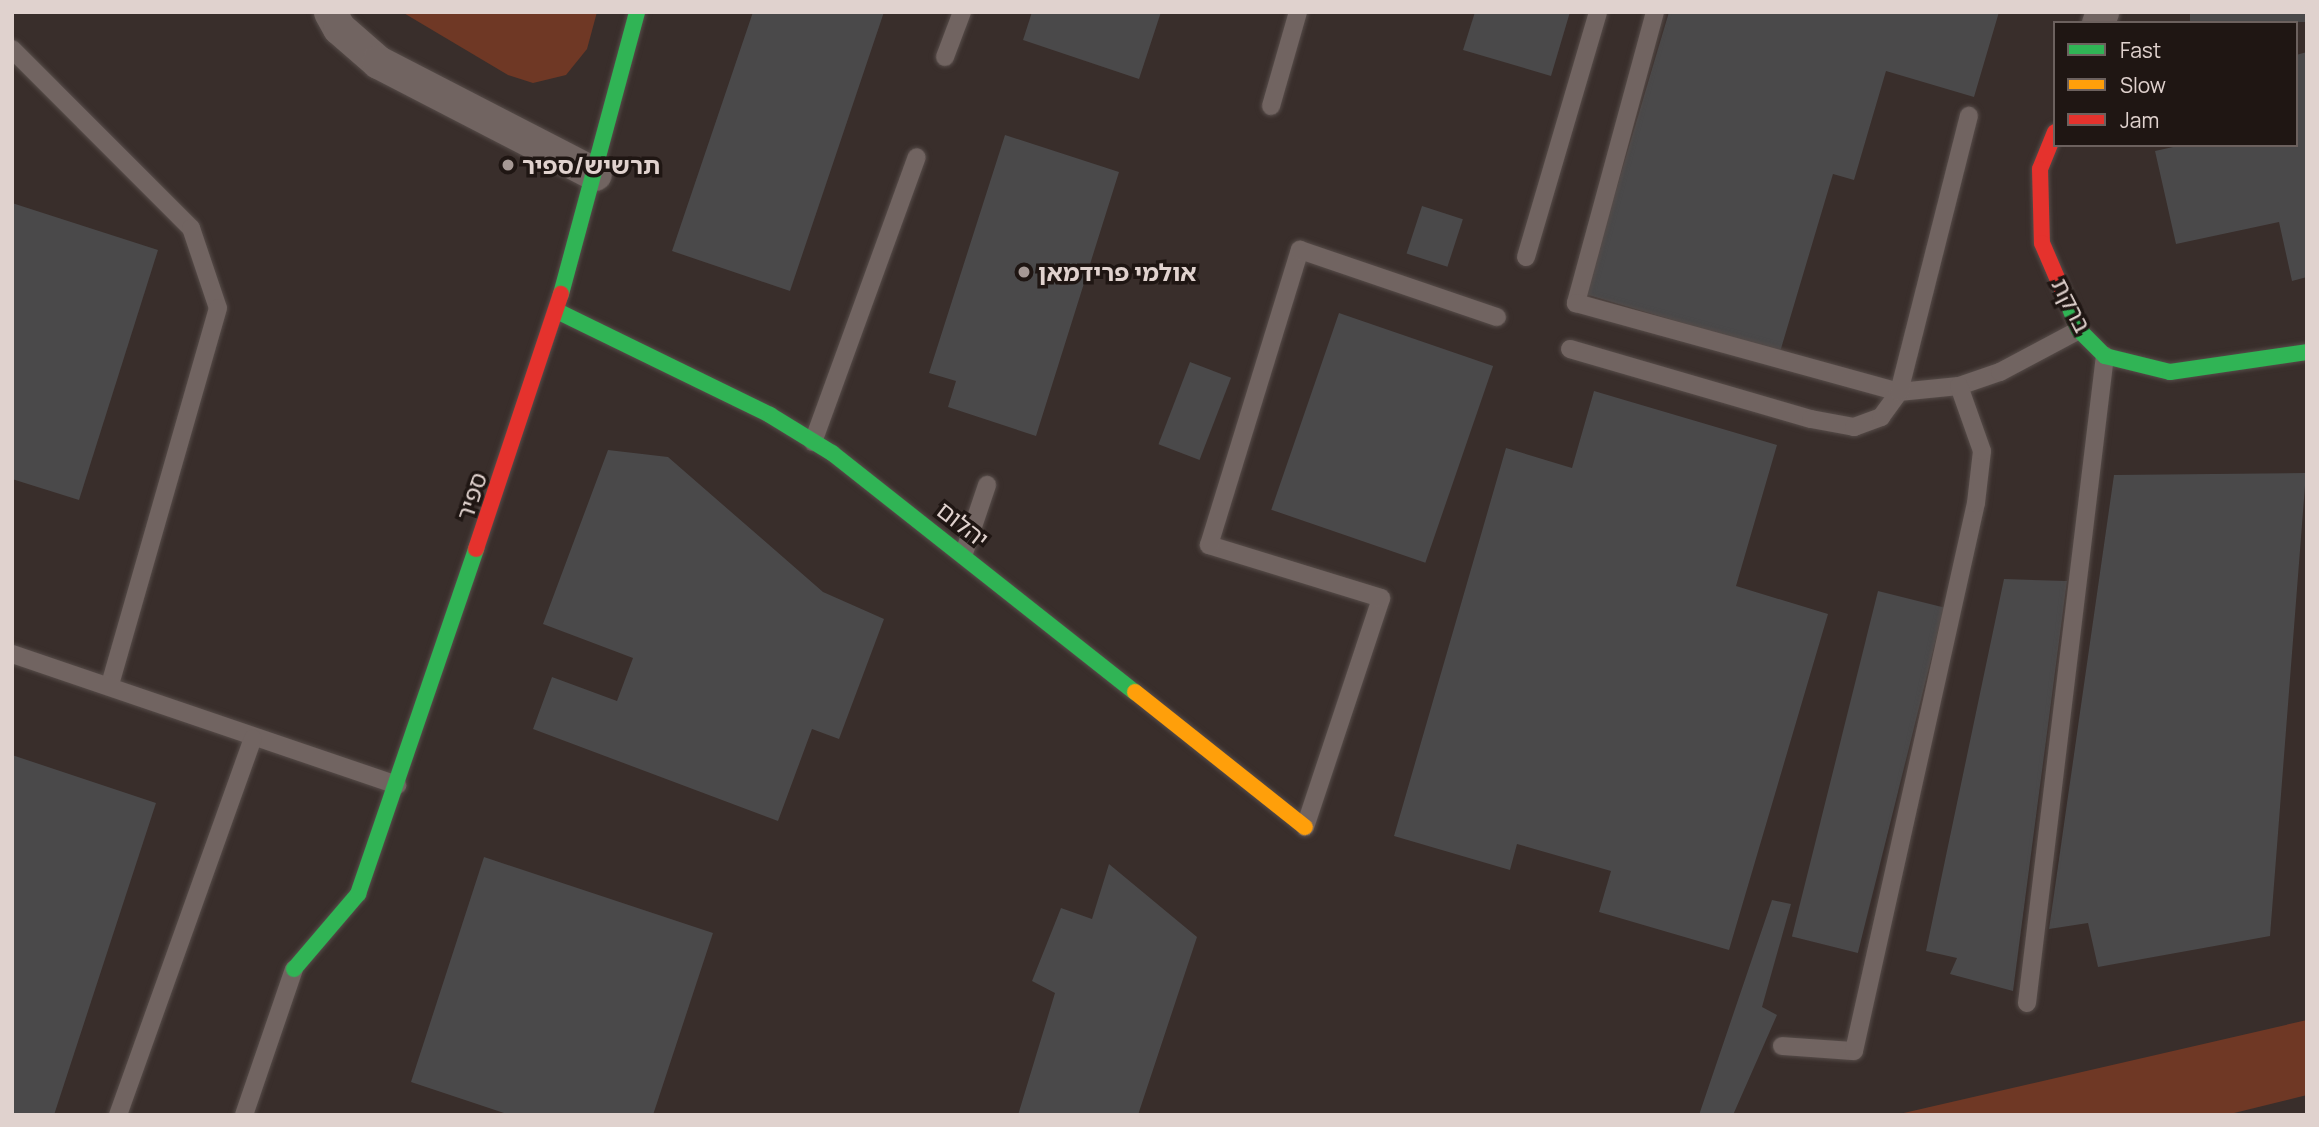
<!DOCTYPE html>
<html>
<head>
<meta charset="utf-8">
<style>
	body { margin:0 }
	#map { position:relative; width:2319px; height:1127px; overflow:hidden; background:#392e2b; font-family:Manrope,"Noto Sans Hebrew",sans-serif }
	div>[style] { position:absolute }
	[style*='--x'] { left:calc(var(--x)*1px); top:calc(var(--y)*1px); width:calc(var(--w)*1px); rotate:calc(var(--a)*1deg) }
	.green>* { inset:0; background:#6f3825 }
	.building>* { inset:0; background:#4a494a; transform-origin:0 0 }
	.roads { filter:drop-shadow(0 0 2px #564c49) drop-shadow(0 0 2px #564c49) }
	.lane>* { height:18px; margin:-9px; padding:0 9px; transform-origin:9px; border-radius:9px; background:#716461 }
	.street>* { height:33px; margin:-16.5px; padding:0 16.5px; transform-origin:16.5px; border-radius:16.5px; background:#716461 }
	.fast>* { height:16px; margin:-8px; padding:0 8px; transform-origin:8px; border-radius:8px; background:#30b455 }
	.slow>* { height:16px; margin:-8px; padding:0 8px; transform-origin:8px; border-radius:8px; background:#ff9f0a }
	.jam>* { height:16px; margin:-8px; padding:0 8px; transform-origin:8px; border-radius:8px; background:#e5322d }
	.dots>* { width:19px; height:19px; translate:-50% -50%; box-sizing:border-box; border:4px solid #1f1613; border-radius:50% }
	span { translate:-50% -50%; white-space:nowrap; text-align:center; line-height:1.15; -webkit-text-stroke:7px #1f1613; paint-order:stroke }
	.poi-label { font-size:24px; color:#e0d2ce; font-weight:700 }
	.left { translate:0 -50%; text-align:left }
	.street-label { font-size:24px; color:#e0d2ce }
	.frame { position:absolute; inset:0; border:14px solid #e0d2ce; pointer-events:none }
	.legend { position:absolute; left:2053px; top:21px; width:245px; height:126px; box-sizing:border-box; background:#1f1613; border:2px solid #6c615e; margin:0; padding:9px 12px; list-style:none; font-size:21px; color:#e0d2ce }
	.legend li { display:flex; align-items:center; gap:14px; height:35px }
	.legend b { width:35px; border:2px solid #6c615e }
</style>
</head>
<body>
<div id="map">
	<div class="green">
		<div style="clip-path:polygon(402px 12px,597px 12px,587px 49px,566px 75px,533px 83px,508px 75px)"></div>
		<div style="clip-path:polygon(2307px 1020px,2307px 1095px,2226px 1115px,1895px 1115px)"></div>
	</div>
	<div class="building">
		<div style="clip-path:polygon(753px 12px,884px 12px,790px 291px,672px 251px)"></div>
		<div style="clip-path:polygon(1032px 12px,1161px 12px,1139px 79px,1023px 40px)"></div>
		<div style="clip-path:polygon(1475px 12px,1570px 12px,1551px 76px,1463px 50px)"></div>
		<div style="clip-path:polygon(1669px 12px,1999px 12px,1974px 97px,1886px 71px,1854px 180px,1833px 174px,1780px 352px,1585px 294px)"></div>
		<div style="left:2190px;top:12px;width:117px;height:10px"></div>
		<div style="clip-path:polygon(2307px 52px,2307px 277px,2292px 281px,2279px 222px,2176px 244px,2155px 151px,2182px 145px,2296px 145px,2296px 55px)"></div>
		<div style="clip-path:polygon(1005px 135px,1119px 172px,1036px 436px,948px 407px,956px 381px,929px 373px)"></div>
		<div style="clip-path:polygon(12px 203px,158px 250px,79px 500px,12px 479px)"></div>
		<div style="left:1422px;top:206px;width:43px;height:50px;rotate:18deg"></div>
		<div style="left:1339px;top:313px;width:163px;height:208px;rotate:19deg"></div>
		<div style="left:1190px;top:362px;width:44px;height:88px;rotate:21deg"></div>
		<div style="clip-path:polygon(1594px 391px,1777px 445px,1736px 586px,1828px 614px,1729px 950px,1599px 912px,1611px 871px,1517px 844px,1510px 870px,1394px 836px,1506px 448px,1572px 468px)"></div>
		<div style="clip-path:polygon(608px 450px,668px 457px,823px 592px,884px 619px,839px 739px,812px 729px,778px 821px,533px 729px,552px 677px,617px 701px,633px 658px,543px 624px)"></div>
		<div style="clip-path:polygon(2306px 473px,2270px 936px,2098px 967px,2088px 923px,2049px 929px,2114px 475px)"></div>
		<div style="clip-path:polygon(2004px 579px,2067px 581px,2013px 991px,1950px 974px,1957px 958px,1926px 951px)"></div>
		<div style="left:1878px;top:591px;width:68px;height:356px;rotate:14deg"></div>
		<div style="clip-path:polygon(12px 755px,156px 803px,54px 1115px,12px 1115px)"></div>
		<div style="clip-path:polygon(484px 857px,713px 933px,653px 1115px,510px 1115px,411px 1082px)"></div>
		<div style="clip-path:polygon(1109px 864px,1197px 937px,1138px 1115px,1018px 1115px,1055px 993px,1032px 981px,1061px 908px,1092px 919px)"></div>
		<div style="clip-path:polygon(1772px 900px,1791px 904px,1762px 1007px,1777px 1015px,1733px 1115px,1699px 1115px)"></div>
	</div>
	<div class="roads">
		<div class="lane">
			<div style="--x:1655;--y:12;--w:302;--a:105.2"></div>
			<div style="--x:1576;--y:303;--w:335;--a:15.4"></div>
			<div style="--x:1899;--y:392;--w:60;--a:-5.7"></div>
			<div style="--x:1959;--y:386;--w:43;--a:-18.9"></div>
			<div style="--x:2000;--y:372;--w:89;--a:-28"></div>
			<div style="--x:12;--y:49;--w:253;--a:45"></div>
			<div style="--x:191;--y:228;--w:84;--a:71.4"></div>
			<div style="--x:218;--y:308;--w:391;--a:106"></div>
			<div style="--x:945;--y:57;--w:48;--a:-69.3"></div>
			<div style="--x:1271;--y:106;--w:98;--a:-74"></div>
			<div style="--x:1526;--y:257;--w:255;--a:-73.6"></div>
			<div style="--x:1570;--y:349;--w:251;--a:16.2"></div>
			<div style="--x:1811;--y:419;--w:44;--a:10.5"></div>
			<div style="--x:1854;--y:427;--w:29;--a:-20"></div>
			<div style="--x:1881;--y:417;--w:31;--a:-54"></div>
			<div style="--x:1899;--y:392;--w:285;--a:-75.8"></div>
			<div style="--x:813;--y:442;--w:303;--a:-70"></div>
			<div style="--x:964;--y:553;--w:72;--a:-71.3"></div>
			<div style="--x:12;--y:654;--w:407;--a:18.8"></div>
			<div style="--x:1305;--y:827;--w:241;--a:-71.6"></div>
			<div style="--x:1381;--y:598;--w:180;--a:-162.9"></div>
			<div style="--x:1209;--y:545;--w:309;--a:-72.9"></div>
			<div style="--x:1300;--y:250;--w:208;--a:18.8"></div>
			<div style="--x:2027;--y:1003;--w:652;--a:-83.13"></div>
			<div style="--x:1782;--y:1046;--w:72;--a:4"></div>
			<div style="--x:1854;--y:1051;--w:561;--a:-77.45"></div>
			<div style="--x:1976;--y:503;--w:52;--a:-83.4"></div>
			<div style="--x:1982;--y:451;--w:69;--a:-109.5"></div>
			<div style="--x:118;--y:1115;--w:400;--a:-70.3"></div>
			<div style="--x:244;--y:1115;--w:154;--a:-71.1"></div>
		</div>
		<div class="street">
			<div style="--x:330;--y:12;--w:18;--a:61"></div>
			<div style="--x:339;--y:28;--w:52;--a:41.1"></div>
			<div style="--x:378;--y:62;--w:244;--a:27.3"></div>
			<div style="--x:2098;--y:23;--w:12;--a:-70"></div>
		</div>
		<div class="fast">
			<div style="--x:2063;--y:292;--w:41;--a:67.2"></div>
			<div style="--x:2079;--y:330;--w:37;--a:45"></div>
			<div style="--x:2105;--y:356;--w:67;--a:13.8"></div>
			<div style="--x:2170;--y:372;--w:138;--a:-8.3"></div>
			<div style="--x:561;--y:294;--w:292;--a:-74.9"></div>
			<div style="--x:557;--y:311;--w:237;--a:26"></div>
			<div style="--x:770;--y:415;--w:73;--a:31.5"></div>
			<div style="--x:832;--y:453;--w:386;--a:38.3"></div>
			<div style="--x:294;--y:969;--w:99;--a:-49.5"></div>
			<div style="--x:358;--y:894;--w:365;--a:-71.1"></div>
		</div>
		<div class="slow">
			<div style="--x:1135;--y:692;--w:217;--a:38.5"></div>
		</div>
		<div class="jam">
			<div style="--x:2055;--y:132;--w:40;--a:112"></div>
			<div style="--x:2040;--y:169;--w:74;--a:88.5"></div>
			<div style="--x:2042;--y:243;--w:53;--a:66.8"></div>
			<div style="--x:476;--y:549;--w:269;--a:-71.6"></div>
		</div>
	</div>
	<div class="dots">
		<div style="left:508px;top:165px;background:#a69995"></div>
		<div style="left:1024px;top:272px;background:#a69995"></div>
	</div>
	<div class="poi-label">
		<span class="left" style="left:522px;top:165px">תרשיש/ספיר</span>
		<span class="left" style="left:1038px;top:272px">אולמי פרידמאן</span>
	</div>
	<div class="street-label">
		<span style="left:2072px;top:305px;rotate:63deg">ברקת</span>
		<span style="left:471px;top:496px;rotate:-71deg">ספיר</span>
		<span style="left:963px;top:524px;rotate:38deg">יהלום</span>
	</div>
	<div class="frame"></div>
	<ul class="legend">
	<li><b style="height:9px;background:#30b455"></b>Fast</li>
	<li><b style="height:9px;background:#ff9f0a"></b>Slow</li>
	<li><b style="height:9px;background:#e5322d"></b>Jam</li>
	</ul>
</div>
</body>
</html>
